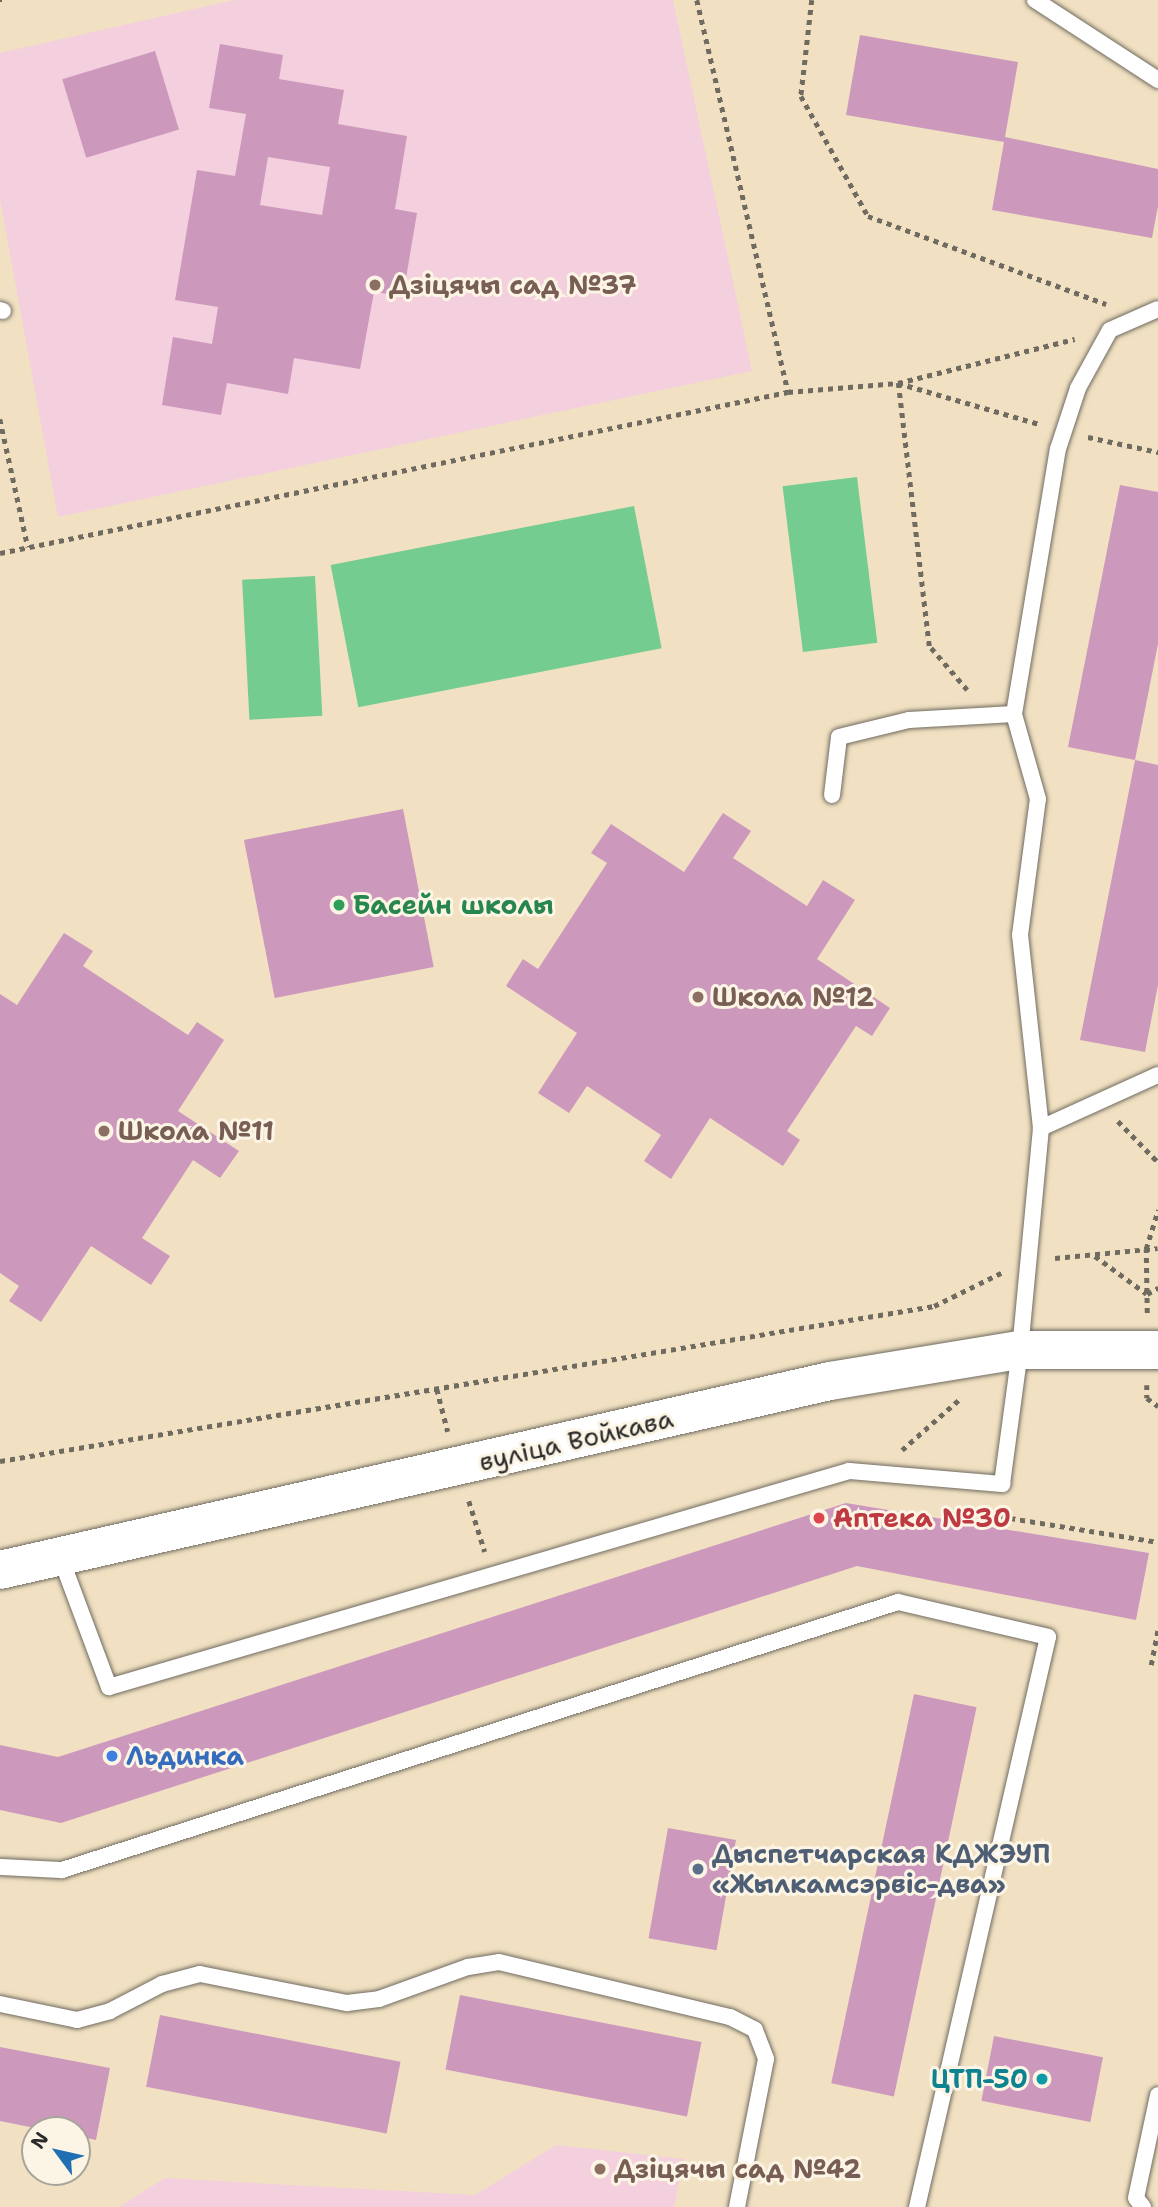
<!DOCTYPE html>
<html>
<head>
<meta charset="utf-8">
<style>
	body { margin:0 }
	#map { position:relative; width:1158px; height:2207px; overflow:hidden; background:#f1e1c2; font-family:"Shantell Sans",sans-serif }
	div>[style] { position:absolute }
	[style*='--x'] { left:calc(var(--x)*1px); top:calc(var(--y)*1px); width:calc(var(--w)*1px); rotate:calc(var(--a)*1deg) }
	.built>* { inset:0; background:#f4cfdd }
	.green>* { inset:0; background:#75cc91; transform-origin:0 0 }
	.building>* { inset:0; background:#cc99bd; transform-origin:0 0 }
	.path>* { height:4.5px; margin-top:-2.25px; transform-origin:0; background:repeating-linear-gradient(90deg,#706b60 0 5px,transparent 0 10px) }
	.roads { filter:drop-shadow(0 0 2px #706b60) drop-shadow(0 0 2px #706b60) }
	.service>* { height:16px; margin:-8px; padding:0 8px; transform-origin:8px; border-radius:8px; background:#fff }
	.secondary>* { height:38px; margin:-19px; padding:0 19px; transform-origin:19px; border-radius:19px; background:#fff }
	.dots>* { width:19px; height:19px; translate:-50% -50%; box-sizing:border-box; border:4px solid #fcf5e5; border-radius:50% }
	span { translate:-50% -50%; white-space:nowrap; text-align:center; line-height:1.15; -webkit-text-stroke:6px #fcf5e5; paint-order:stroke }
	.education-label { font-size:26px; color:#785e54; font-weight:700 }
	.left { translate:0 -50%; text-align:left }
	.leisure-label { font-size:26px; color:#27864d; font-weight:700 }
	.street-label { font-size:26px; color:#2b2b2b }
	.health-label { font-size:26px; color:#be3a42; font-weight:700 }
	.shop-label { font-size:26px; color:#366cbe; font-weight:700 }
	.service-label { font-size:26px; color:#4e5e75; font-weight:700 }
	.culture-label { font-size:26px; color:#0d838f; font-weight:700 }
	.right { translate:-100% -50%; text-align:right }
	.north { position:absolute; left:21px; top:2116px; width:70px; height:70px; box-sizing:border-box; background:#fcf5e5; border:2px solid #a8a49b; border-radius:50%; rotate:303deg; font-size:19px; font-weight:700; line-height:28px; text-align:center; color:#2b2b2b }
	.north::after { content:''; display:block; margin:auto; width:24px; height:32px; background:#1f6fb2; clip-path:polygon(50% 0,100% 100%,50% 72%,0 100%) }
</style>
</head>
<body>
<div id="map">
	<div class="built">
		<div style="clip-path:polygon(234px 0,673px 0,752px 371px,58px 517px,0 199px,0 53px)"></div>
		<div style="clip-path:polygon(556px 2145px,684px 2159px,674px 2207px,119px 2207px,165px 2178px,475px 2195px)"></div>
	</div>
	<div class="green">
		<div style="left:857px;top:477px;width:167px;height:75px;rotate:83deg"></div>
		<div style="left:634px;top:506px;width:145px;height:309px;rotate:79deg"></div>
		<div style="left:315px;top:576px;width:140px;height:73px;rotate:87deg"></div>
	</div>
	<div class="building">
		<div style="clip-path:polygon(860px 35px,1018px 62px,1005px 137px,1158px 169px,1158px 206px,1152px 238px,992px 210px,1004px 142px,846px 115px)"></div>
		<div style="clip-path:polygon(evenodd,220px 44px,283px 55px,279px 79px,344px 90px,338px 124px,407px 136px,395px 209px,417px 213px,403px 296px,374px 292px,360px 369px,294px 358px,288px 394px,227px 383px,221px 415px,162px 405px,173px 337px,212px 344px,218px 307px,175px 300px,197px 170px,235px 176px,246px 114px,209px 108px,220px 44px,268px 157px,330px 167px,322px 215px,260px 205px,268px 157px)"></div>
		<div style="left:155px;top:51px;width:82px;height:97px;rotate:73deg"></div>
		<div style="clip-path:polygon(1120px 485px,1158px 492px,1158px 644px,1135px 760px,1158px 765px,1158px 985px,1145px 1052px,1080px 1040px,1135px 760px,1068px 747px)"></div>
		<div style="left:403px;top:809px;width:161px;height:162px;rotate:79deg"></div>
		<div style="clip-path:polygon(723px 813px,751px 831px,733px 858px,807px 906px,823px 880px,855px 900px,817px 959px,890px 1008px,872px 1036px,856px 1026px,787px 1131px,800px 1140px,783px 1166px,710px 1118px,671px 1179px,644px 1161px,661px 1135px,587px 1086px,569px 1113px,538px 1093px,577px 1033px,506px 986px,523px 959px,538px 969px,607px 863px,591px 853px,611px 824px,684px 872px)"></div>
		<div style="clip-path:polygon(64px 933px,93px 951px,83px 966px,188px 1035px,197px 1022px,224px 1040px,178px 1111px,239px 1151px,220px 1178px,193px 1160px,142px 1238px,170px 1256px,151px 1285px,91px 1246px,41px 1322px,9px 1301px,19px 1286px,0 1273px,0 994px,17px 1005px)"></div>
		<div style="clip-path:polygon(846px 1503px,1149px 1553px,1136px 1620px,857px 1566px,61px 1823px,0 1810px,0 1745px,58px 1757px)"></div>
		<div style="left:914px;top:1694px;width:64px;height:398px;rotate:12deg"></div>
		<div style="left:668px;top:1828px;width:69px;height:112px;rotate:10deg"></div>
		<div style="left:460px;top:1995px;width:246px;height:76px;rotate:11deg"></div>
		<div style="left:160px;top:2015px;width:245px;height:73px;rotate:11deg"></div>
		<div style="left:994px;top:2036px;width:111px;height:66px;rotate:11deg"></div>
		<div style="clip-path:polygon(0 2047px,110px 2068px,96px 2140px,77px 2136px,77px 2130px,45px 2130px,0 2121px)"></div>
	</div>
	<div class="path">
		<div style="--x:0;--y:0;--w:2;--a:0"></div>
		<div style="--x:697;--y:0;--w:402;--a:76.9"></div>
		<div style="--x:788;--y:392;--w:110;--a:-4.7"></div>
		<div style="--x:898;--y:383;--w:147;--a:16.2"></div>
		<div style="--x:812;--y:0;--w:97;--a:96.5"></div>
		<div style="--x:801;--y:96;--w:137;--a:60.8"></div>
		<div style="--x:868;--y:216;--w:254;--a:20.3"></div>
		<div style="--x:0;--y:419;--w:131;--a:77.7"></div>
		<div style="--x:1088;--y:437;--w:72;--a:12.1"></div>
		<div style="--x:0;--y:553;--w:804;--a:-11.55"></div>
		<div style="--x:967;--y:690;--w:58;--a:-130.8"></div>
		<div style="--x:929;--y:646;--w:265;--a:-96.7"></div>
		<div style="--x:898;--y:383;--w:182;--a:-14"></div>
		<div style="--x:1118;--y:1121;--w:57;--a:45.7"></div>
		<div style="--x:1095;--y:1256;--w:64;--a:36.2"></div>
		<div style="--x:1147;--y:1294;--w:13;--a:-29"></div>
		<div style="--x:1055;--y:1258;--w:103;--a:-5.5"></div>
		<div style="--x:1147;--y:1313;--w:64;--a:-90.9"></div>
		<div style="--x:1146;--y:1249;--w:41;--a:-72.9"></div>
		<div style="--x:1147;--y:1385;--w:13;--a:90"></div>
		<div style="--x:1147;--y:1398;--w:14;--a:36"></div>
		<div style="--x:437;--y:1389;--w:44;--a:75.7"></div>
		<div style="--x:902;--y:1450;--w:79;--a:-41.4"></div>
		<div style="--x:0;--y:1461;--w:947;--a:-9.42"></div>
		<div style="--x:934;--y:1306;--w:75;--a:-26.2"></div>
		<div style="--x:469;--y:1501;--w:53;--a:72.6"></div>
		<div style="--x:961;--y:1510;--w:200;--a:9.2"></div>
		<div style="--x:1151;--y:1665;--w:38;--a:-79"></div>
	</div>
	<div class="roads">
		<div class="service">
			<div style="--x:1035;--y:0;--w:147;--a:33"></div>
			<div style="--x:0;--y:310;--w:3;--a:18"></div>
			<div style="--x:832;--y:795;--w:58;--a:-83.1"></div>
			<div style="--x:839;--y:737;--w:72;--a:-13.7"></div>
			<div style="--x:909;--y:720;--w:105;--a:-3.3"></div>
			<div style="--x:1041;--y:1128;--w:128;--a:-24.4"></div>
			<div style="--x:60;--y:1556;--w:140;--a:69.5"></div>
			<div style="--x:109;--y:1687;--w:771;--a:-16.27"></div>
			<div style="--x:849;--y:1471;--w:154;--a:4.9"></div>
			<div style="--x:1002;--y:1484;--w:135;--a:-82.3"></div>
			<div style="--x:1020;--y:1350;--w:223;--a:-84.6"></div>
			<div style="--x:1041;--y:1128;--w:194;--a:-96.2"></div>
			<div style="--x:1020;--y:935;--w:137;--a:-82.5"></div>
			<div style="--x:1038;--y:799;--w:88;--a:-105.8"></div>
			<div style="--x:1014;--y:714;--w:269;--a:-80.6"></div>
			<div style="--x:1058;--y:449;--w:64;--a:-71.8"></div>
			<div style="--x:1078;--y:388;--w:66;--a:-61.1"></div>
			<div style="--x:1110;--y:330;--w:52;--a:-23.6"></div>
			<div style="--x:0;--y:1867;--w:62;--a:2.8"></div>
			<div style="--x:62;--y:1870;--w:878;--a:-17.77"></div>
			<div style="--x:898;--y:1602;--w:154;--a:13.1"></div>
			<div style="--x:1048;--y:1637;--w:585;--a:102.94"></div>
			<div style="--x:0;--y:2004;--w:79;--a:11.7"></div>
			<div style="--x:77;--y:2020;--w:34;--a:-15"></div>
			<div style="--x:110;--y:2011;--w:59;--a:-27.4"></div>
			<div style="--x:162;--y:1984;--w:39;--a:-15"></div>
			<div style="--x:200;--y:1974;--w:150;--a:11.2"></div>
			<div style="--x:347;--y:2003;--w:32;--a:-7"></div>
			<div style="--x:379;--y:1999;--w:95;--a:-19.8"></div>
			<div style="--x:468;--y:1967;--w:31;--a:-9"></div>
			<div style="--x:499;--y:1962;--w:237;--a:13.4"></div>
			<div style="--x:730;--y:2017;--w:28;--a:27"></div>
			<div style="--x:755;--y:2030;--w:31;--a:69"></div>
			<div style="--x:766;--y:2059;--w:151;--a:101.1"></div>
			<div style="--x:1143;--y:2207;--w:11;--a:-128"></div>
			<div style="--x:1136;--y:2198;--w:105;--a:-77.9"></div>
		</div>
		<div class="secondary">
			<div style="--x:0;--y:1570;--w:851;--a:-12.83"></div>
			<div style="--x:830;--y:1381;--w:193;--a:-9.3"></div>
			<div style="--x:1020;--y:1350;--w:138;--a:0"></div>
		</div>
	</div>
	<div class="dots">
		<div style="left:375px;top:285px;background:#8d6e63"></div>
		<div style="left:339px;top:905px;background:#2e9e5b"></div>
		<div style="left:698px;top:997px;background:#8d6e63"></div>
		<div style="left:104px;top:1131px;background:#8d6e63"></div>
		<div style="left:819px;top:1518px;background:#e0444e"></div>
		<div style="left:112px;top:1756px;background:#3f7fe0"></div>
		<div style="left:698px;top:1869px;background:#5c6f8a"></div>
		<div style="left:1042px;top:2079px;background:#0f9aa8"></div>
		<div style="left:600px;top:2169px;background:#8d6e63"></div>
	</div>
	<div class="education-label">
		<span class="left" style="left:389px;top:285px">Дзіцячы сад №37</span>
		<span class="left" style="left:712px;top:997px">Школа №12</span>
		<span class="left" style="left:118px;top:1131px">Школа №11</span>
		<span class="left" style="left:614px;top:2169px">Дзіцячы сад №42</span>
	</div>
	<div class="leisure-label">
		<span class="left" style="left:353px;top:905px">Басейн школы</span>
	</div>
	<div class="street-label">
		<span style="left:576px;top:1440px;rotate:-13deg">вуліца Войкава</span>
	</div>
	<div class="health-label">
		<span class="left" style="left:833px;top:1518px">Аптека №30</span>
	</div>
	<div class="shop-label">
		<span class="left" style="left:126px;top:1756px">Льдинка</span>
	</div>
	<div class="service-label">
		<span class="left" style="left:712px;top:1869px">Дыспетчарская КДЖЭУП<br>«Жылкамсэрвіс-два»</span>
	</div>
	<div class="culture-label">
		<span class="right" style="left:1028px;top:2079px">ЦТП-50</span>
	</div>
	<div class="north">N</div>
</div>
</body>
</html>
